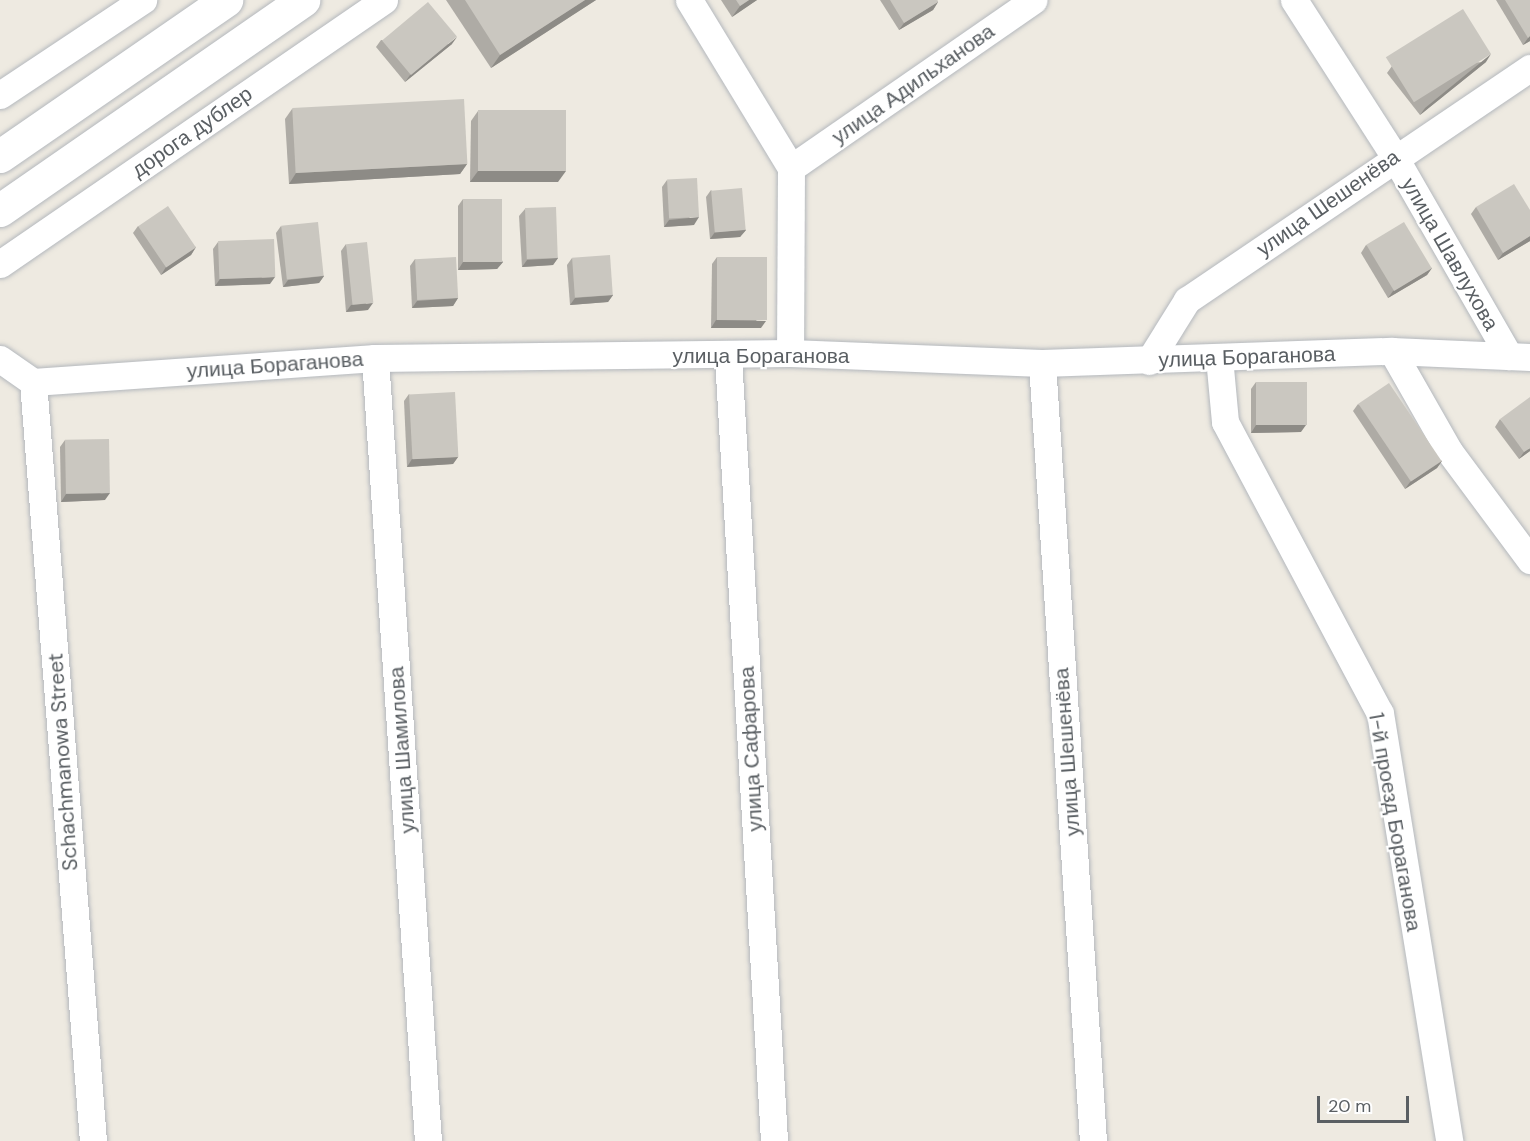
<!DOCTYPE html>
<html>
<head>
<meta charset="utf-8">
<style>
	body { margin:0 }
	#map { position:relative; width:1530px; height:1141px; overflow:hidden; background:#eeeae1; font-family:"DM Sans",sans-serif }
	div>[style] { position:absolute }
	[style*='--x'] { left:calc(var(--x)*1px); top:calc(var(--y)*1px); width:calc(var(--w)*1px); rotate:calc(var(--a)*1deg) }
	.roads { filter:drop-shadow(0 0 2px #b4b8bd) drop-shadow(0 0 2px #b4b8bd) }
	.minor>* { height:27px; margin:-13.5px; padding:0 13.5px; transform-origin:13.5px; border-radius:13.5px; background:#fff }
	.secondary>* { height:33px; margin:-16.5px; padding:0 16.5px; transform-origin:16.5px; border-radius:16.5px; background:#fff }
	.wall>* { inset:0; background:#aeaba5 }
	.shaded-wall>* { inset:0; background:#8d8b86 }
	.building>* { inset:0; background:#cac7c0; transform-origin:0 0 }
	span { translate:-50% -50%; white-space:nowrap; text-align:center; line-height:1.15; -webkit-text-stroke:4.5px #fff; paint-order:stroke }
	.street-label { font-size:21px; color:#5a5f63 }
	.scale { position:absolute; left:1317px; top:1096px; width:92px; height:27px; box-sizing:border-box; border:3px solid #5a5f63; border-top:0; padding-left:8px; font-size:18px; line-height:21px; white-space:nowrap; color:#5a5f63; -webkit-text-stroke:4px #fff; paint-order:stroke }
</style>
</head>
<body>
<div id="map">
	<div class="roads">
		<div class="minor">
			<div style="--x:689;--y:0;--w:197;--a:58.7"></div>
			<div style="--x:791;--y:168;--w:185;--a:90.3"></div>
			<div style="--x:1294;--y:0;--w:185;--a:57.3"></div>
			<div style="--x:1394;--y:156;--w:231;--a:60.1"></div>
			<div style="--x:0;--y:95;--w:172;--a:-33.6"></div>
			<div style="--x:791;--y:168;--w:295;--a:-34.7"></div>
			<div style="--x:0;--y:264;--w:466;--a:-34.5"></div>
			<div style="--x:1392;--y:351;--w:115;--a:60.3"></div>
			<div style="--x:1449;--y:451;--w:136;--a:53.4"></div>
			<div style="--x:728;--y:357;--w:785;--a:86.64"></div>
			<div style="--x:1219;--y:357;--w:65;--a:84.7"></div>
			<div style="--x:1225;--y:422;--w:330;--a:62"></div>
			<div style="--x:1380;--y:713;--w:434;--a:80.8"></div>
			<div style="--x:375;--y:358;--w:785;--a:86.13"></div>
			<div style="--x:0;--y:359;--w:40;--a:34.9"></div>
			<div style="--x:33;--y:382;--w:343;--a:-4"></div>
			<div style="--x:375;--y:358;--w:415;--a:-0.7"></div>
			<div style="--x:790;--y:353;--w:252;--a:2.3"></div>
			<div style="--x:1042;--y:363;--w:350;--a:-2"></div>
			<div style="--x:1392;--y:351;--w:138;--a:2.5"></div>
			<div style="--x:1149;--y:361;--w:72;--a:-58.1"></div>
			<div style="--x:1187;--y:300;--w:414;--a:-34.1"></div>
			<div style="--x:1042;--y:363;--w:780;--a:86.25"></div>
			<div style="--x:33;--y:382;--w:761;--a:85.48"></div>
		</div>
		<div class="secondary">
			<div style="--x:0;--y:156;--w:275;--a:-34.6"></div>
			<div style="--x:0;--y:210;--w:369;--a:-34.7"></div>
		</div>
	</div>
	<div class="wall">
		<div style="clip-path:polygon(446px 0,596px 0,491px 68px)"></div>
		<div style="clip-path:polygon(721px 0,757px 0,732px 17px)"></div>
		<div style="clip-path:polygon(880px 0,937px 0,938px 2px,933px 10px,899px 30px)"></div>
		<div style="clip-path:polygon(1496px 0,1530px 0,1530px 41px,1523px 45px)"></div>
		<div style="clip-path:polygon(381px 40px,452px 44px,405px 82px,376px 47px)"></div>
		<div style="clip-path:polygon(1486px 62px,1420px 115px,1387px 73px,1392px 66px)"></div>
		<div style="clip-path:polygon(292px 109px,467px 164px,460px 174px,289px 184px,285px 119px)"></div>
		<div style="clip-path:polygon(478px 111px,558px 182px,470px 182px,471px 121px)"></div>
		<div style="clip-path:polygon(667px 180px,694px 225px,664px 227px,662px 187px)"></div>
		<div style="clip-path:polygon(711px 190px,746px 230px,740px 237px,710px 239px,706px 197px)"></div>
		<div style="clip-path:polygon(463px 199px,503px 262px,497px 269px,458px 270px,458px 206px)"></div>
		<div style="clip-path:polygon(1476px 207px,1530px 210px,1530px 241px,1498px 260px,1471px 214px)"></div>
		<div style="clip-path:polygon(525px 209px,558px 258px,553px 265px,522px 267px,519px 216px)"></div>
		<div style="clip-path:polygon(138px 226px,196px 247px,191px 255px,161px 275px,133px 233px)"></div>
		<div style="clip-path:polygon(281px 226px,324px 276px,319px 283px,283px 287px,276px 233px)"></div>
		<div style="clip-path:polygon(218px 242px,270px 284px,215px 286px,213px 249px)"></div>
		<div style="clip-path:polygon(346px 244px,368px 310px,346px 312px,341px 251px)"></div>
		<div style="clip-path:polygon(1366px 245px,1432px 268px,1427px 275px,1388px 298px,1361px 253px)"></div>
		<div style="clip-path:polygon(717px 257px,761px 328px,711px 328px,712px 264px)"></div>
		<div style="clip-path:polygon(572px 258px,613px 295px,608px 302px,570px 305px,567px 265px)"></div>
		<div style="clip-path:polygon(415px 259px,458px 298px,453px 306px,412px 308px,410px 266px)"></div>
		<div style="clip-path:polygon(1256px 382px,1301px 432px,1251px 433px,1251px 389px)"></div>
		<div style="clip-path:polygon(409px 394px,458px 457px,453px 464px,407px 467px,404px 401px)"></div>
		<div style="clip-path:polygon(1358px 404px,1442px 461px,1437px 468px,1405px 489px,1353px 411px)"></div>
		<div style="clip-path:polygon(1500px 419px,1530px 451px,1519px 459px,1495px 427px)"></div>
		<div style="clip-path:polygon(65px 440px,105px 500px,61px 502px,60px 447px)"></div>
	</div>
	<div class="shaded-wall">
		<div style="clip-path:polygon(585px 0,596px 0,491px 68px,500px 55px)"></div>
		<div style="clip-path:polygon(749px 0,757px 0,732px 17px,740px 6px)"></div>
		<div style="clip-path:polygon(938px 2px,933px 10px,899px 30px,904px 23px)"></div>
		<div style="clip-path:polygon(1530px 36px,1530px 41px,1523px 45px,1528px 38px)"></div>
		<div style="clip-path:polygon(457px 37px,452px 44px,405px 82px,410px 75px)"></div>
		<div style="clip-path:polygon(1491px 54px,1486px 62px,1420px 115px,1425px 108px)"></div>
		<div style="clip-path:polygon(467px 164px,460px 174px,289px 184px,296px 173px)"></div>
		<div style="clip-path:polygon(478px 171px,566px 171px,558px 182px,470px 182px)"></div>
		<div style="clip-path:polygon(699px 217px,694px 225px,664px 227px,669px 220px)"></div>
		<div style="clip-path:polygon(746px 230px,740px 237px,710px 239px,715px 232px)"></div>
		<div style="clip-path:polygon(1530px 236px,1530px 241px,1498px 260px,1503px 253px)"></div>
		<div style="clip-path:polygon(196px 247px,191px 255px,161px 275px,166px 267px)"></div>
		<div style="clip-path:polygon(558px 258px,553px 265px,522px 267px,527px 260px)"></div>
		<div style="clip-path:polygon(463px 262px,503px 262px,497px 269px,458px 270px)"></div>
		<div style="clip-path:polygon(1432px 268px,1427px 275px,1388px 298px,1393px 291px)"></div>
		<div style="clip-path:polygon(324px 276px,319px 283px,283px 287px,288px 280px)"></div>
		<div style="clip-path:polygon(275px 277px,270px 284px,215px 286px,220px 279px)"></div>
		<div style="clip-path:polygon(613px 295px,608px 302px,570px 305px,575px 298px)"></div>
		<div style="clip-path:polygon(458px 298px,453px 306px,412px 308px,417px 301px)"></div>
		<div style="clip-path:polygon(373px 303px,368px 310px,346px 312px,351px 305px)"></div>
		<div style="clip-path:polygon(716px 320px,766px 321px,761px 328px,711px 328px)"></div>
		<div style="clip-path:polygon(1256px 425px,1306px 425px,1301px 432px,1251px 433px)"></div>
		<div style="clip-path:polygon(1530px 448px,1530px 451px,1519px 459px,1524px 452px)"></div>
		<div style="clip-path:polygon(458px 457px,453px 464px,407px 467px,412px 459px)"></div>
		<div style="clip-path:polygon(1442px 461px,1437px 468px,1405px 489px,1410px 482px)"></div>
		<div style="clip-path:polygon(110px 493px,105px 500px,61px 502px,66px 494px)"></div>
	</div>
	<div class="building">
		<div style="clip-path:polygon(465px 0,585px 0,500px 55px)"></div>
		<div style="clip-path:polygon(736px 0,749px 0,740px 6px)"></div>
		<div style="clip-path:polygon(890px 0,937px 0,938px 2px,904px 23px)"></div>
		<div style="clip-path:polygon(1505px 0,1530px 0,1530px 36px,1528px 38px)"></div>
		<div style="left:428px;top:2px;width:45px;height:60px;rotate:50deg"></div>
		<div style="left:1463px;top:9px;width:53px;height:91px;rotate:58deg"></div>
		<div style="left:464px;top:99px;width:65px;height:172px;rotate:87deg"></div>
		<div style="left:566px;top:110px;width:61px;height:88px;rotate:90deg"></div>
		<div style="left:697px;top:178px;width:39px;height:30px;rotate:87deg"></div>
		<div style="clip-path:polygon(1514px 184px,1530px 210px,1530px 236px,1503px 253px,1476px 207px)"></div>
		<div style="left:742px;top:188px;width:42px;height:31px;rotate:85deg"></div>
		<div style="left:463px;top:199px;width:39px;height:63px"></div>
		<div style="left:168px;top:206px;width:50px;height:36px;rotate:56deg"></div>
		<div style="left:556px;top:207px;width:51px;height:31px;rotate:88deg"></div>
		<div style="left:318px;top:222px;width:54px;height:37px;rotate:84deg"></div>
		<div style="left:1404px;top:222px;width:54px;height:44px;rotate:59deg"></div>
		<div style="left:274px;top:239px;width:38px;height:56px;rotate:88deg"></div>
		<div style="left:367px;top:242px;width:61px;height:21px;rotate:84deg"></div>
		<div style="left:610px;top:255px;width:40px;height:38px;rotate:86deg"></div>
		<div style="left:456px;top:257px;width:41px;height:41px;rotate:87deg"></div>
		<div style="left:717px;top:257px;width:50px;height:63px"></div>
		<div style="left:1256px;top:382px;width:51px;height:43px"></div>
		<div style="left:1389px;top:383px;width:94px;height:37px;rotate:56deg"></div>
		<div style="left:455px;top:392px;width:65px;height:46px;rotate:87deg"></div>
		<div style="clip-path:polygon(1530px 397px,1530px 448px,1524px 452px,1500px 419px)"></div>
		<div style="left:109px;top:439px;width:54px;height:44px;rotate:89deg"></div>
	</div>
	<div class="street-label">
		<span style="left:913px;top:84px;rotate:-35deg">улица Адильханова</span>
		<span style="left:192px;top:132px;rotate:-35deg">дорога дублер</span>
		<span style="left:1328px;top:203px;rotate:-35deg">улица Шешенёва</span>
		<span style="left:1450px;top:254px;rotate:60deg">улица Шавлухова</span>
		<span style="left:761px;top:356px">улица Бораганова</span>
		<span style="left:1247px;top:357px;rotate:-2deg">улица Бораганова</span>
		<span style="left:275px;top:365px;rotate:-4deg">улица Бораганова</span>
		<span style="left:751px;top:749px;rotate:-93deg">улица Сафарова</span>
		<span style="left:402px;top:750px;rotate:-94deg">улица Шамилова</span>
		<span style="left:1067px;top:752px;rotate:-94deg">улица Шешенёва</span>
		<span style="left:63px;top:762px;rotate:-94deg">Schachmanowa Street</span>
		<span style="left:1395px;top:822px;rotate:80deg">1-й проезд Бораганова</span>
	</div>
	<div class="scale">20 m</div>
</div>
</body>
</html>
